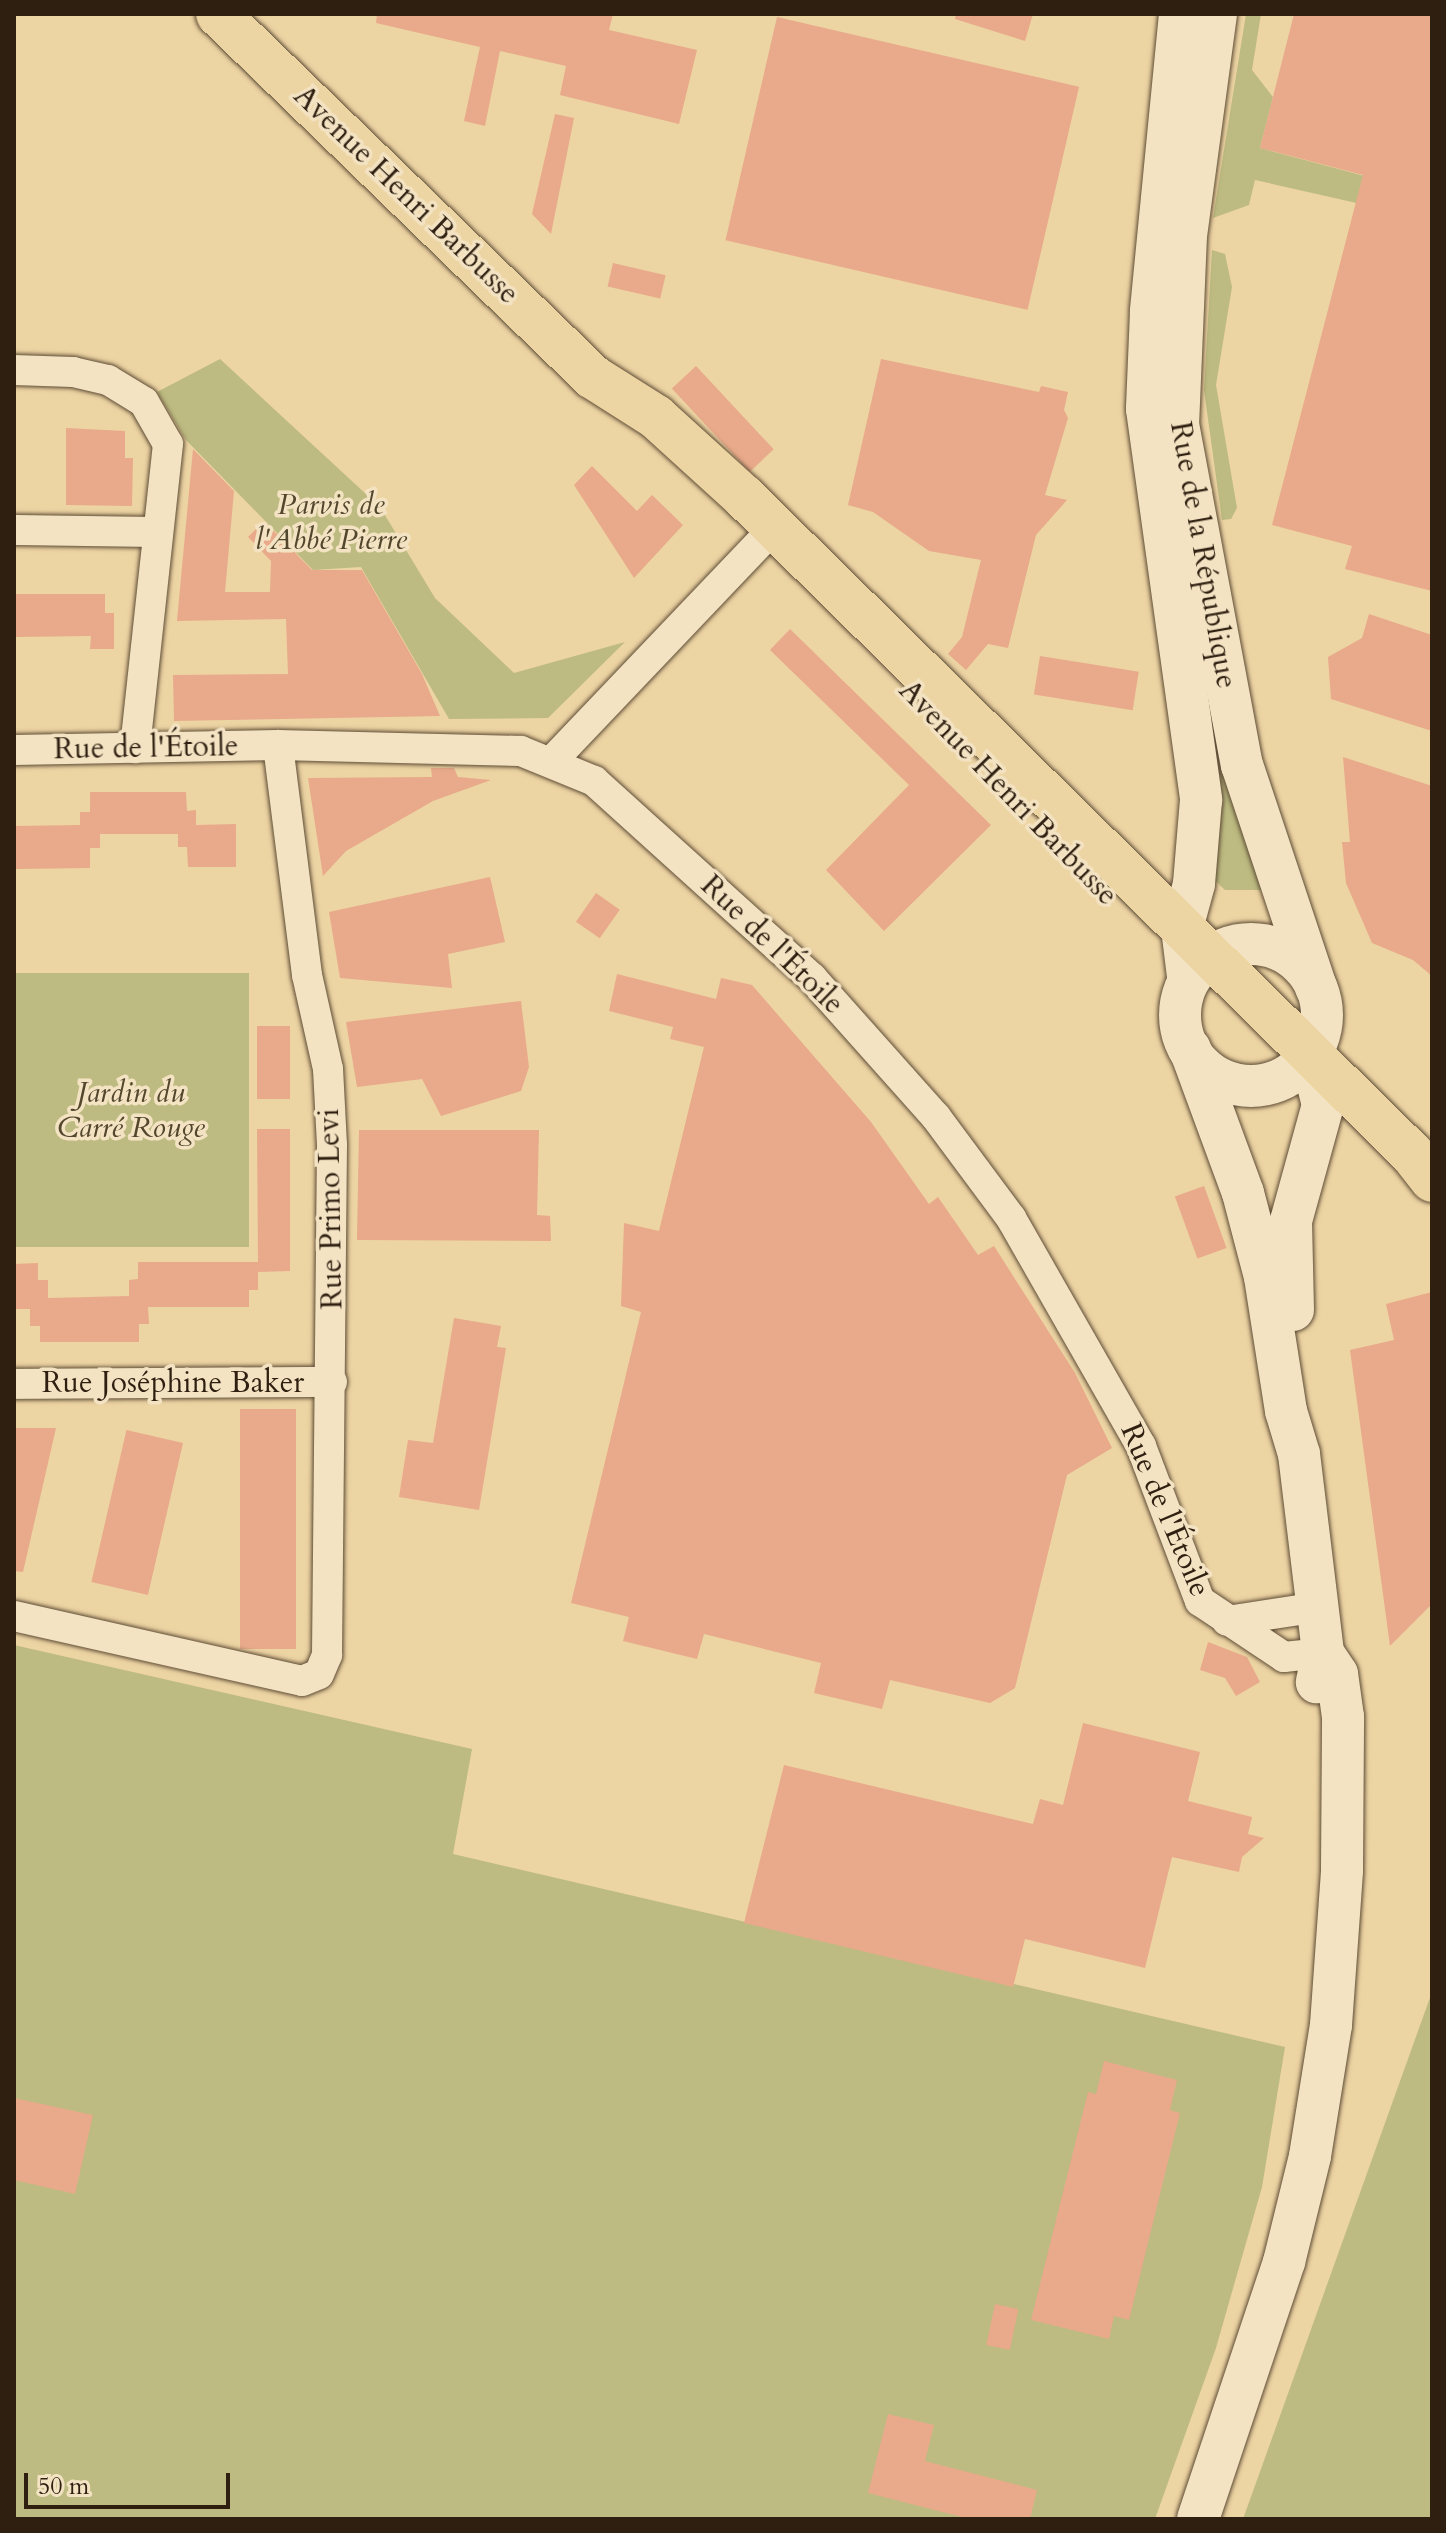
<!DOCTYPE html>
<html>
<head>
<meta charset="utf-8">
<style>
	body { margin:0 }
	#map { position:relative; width:1446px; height:2533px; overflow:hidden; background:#edd4a3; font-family:Cardo,serif }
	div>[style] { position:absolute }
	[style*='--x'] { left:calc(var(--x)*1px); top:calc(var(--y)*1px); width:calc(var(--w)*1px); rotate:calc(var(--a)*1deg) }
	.green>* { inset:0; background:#bdbb81; transform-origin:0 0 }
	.building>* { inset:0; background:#e8aa8a; transform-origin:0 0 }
	.roads { filter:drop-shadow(0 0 2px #5e4c36) drop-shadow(0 0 2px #5e4c36) }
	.street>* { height:30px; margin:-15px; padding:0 15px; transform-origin:15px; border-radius:15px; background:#f3e3c3 }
	.secondary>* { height:42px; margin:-21px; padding:0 21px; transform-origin:21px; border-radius:21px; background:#f3e3c3 }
	.secondary>.ring { margin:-21px; padding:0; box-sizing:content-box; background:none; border:42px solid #f3e3c3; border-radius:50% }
	.primary>* { height:44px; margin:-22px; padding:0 22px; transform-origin:22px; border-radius:22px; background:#edd4a3 }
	span { translate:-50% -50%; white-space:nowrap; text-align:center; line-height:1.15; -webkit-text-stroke:7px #f3e3c3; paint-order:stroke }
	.street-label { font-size:30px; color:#2e1f11 }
	.park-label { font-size:30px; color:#52462d; font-style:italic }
	.frame { position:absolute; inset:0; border:16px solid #2e1f11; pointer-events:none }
	.scale { position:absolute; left:24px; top:2473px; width:206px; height:36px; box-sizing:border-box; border:4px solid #2e1f11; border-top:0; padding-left:10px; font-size:24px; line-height:28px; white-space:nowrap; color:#2e1f11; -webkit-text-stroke:6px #f3e3c3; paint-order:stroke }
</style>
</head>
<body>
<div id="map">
	<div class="green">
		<div style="clip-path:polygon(1246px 14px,1261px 14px,1252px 70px,1273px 97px,1260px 148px,1432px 194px,1432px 220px,1255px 180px,1249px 205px,1213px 218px)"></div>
		<div style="clip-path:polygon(1212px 250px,1225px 254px,1232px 287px,1216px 385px,1237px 508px,1231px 519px,1222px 520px,1204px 390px)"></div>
		<div style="clip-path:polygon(1168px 348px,1267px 890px,1225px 890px,1206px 872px)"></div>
		<div style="clip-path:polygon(220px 359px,380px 507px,435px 598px,514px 673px,625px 642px,548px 718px,449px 719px,361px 567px,313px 570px,186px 440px,157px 392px)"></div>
		<div style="left:14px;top:973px;width:235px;height:274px"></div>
		<div style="clip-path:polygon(14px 1645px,472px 1749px,453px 1854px,1285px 2047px,1262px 2187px,1216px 2348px,1155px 2519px,14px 2519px)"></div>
		<div style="clip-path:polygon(1432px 1992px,1432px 2519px,1243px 2519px)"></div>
	</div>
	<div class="building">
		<div style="clip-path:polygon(377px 14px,613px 14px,609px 30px,697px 50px,679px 124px,560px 95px,566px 66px,500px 51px,485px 126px,464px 121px,480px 47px,376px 23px)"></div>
		<div style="clip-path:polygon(956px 14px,1033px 14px,1025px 41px,955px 19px)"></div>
		<div style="clip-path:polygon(1294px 14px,1432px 14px,1432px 591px,1345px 569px,1352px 546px,1272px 525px,1363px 175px,1260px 148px)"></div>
		<div style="left:777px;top:17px;width:310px;height:229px;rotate:13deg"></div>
		<div style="clip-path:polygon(555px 114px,574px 118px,551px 234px,532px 214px)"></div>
		<div style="left:613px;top:263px;width:54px;height:24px;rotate:13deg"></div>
		<div style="clip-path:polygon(881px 359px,1039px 392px,1041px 386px,1068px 392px,1064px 410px,1068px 418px,1045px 495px,1067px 500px,1036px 535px,1008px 648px,988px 644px,966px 670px,948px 654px,962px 637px,981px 560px,929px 551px,873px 512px,848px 505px)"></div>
		<div style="left:696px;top:366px;width:114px;height:33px;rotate:47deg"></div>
		<div style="clip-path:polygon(66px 428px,125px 431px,125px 458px,133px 458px,132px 506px,66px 505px)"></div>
		<div style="clip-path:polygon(193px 449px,234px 491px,225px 592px,270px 592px,271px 561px,248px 537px,264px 521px,312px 570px,362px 570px,422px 674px,440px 716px,174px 721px,173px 675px,288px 674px,286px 619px,177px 621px)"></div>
		<div style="clip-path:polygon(592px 466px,637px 511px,652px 495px,683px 525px,634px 578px,574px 485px)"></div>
		<div style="clip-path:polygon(14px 594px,105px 594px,105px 613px,114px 613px,114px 649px,90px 649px,91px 636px,14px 637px)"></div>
		<div style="clip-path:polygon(1369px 614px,1432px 635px,1432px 731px,1331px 699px,1328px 657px,1362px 638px)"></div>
		<div style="clip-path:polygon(790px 629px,991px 825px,884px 931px,826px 870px,909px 785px,770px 650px)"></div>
		<div style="left:1040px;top:656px;width:100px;height:39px;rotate:9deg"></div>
		<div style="clip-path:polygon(1343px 757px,1432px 786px,1432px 976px,1413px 960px,1372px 943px,1346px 883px,1342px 842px,1350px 842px)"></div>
		<div style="clip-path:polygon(431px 768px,454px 768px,458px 777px,491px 780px,433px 801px,346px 851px,323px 876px,308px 778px,432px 777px)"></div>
		<div style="clip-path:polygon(90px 792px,186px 792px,187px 811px,196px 810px,196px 825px,236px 824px,236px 867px,188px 867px,187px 847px,178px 847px,178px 834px,100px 834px,100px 848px,90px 848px,90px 868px,14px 869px,14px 826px,80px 825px,80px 812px,90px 812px)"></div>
		<div style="clip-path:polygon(490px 877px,505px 942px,448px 954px,452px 988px,340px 978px,329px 912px)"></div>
		<div style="left:596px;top:893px;width:29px;height:35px;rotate:35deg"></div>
		<div style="clip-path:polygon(617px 974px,716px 999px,721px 978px,752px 985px,871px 1122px,929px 1204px,938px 1197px,978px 1255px,994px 1246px,1075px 1373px,1112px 1448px,1067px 1475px,1015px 1688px,990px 1703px,890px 1680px,882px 1709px,814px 1693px,821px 1663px,704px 1634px,697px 1659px,623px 1641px,629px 1617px,571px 1603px,641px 1312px,621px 1306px,624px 1223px,659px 1231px,704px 1047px,670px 1039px,673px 1027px,609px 1011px)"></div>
		<div style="clip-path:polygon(521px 1001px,529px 1067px,521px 1091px,441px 1116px,422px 1079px,357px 1087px,346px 1022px)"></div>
		<div style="left:257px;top:1026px;width:33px;height:73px"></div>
		<div style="clip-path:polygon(257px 1129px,290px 1129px,290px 1271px,258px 1272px,258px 1290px,249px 1290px,249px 1307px,148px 1307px,149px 1324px,139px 1324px,139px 1342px,40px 1342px,40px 1326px,30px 1326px,30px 1309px,14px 1309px,14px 1264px,38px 1263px,38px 1280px,48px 1280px,48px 1298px,129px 1296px,129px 1280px,138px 1279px,138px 1262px,258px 1262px)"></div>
		<div style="clip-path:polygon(359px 1130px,539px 1130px,537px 1215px,550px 1216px,551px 1241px,357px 1240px)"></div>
		<div style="left:1204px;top:1186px;width:66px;height:31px;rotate:70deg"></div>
		<div style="clip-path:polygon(1432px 1292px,1432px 1604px,1390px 1646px,1350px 1350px,1394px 1340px,1386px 1304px)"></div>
		<div style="clip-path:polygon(454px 1318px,501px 1326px,497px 1347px,506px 1348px,479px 1510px,399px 1497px,408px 1440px,433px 1443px)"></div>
		<div style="left:296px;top:1409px;width:240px;height:56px;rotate:90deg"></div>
		<div style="clip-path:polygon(14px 1428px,56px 1428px,23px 1572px,14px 1571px)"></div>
		<div style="left:183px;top:1443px;width:156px;height:58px;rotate:103deg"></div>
		<div style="clip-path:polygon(1208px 1642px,1247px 1657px,1260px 1682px,1236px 1696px,1225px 1678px,1200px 1670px)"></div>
		<div style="clip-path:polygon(1083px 1723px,1200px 1752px,1188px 1801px,1252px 1817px,1248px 1834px,1264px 1838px,1242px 1857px,1239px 1872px,1172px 1857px,1145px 1968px,1025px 1939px,1013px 1987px,744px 1923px,784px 1765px,1033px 1824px,1040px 1799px,1063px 1805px)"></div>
		<div style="clip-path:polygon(1104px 2061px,1177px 2080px,1170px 2110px,1180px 2113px,1129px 2320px,1114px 2316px,1109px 2339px,1031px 2320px,1088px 2092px,1096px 2094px)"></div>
		<div style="clip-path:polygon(14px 2098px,93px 2115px,75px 2194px,14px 2180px)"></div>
		<div style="left:995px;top:2304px;width:24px;height:42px;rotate:12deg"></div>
		<div style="clip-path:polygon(888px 2414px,934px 2425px,925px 2461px,1037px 2490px,1030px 2519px,970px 2519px,868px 2493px)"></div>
	</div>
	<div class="roads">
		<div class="street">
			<div style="--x:14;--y:370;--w:59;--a:1.9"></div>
			<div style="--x:73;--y:372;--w:36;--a:13"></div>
			<div style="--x:108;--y:380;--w:42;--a:31.4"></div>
			<div style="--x:144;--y:402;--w:48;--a:60.3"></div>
			<div style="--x:168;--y:444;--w:306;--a:96.2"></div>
			<div style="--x:14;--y:530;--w:143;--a:0.8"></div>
			<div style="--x:14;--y:750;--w:264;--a:-1.1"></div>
			<div style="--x:278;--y:745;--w:243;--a:1.4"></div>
			<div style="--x:521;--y:751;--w:79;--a:22.3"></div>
			<div style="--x:594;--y:781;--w:294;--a:42.1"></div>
			<div style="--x:812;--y:978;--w:186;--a:48.3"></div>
			<div style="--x:936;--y:1117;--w:126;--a:53.4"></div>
			<div style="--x:1011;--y:1218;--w:262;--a:60.3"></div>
			<div style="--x:1141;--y:1446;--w:166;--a:69.2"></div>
			<div style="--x:1200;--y:1601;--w:101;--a:33.7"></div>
			<div style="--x:1284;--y:1657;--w:39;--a:-6"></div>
			<div style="--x:552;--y:761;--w:323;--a:-46.4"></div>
			<div style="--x:14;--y:1384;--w:318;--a:-0.4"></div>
			<div style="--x:14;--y:1616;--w:295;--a:12.7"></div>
			<div style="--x:302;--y:1681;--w:18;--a:-22"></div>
			<div style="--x:319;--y:1674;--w:21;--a:-67"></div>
			<div style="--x:327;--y:1655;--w:510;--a:-89.44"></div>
			<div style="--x:332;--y:1145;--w:76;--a:-93"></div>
			<div style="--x:328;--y:1069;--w:96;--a:-102.6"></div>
			<div style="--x:307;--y:975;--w:232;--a:-97.2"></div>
			<div style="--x:1227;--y:1621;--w:92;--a:-8.7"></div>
		</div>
		<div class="secondary">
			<div style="--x:1180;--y:14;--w:299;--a:95.6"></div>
			<div style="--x:1151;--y:312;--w:97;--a:92.4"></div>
			<div style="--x:1147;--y:409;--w:395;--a:82.1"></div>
			<div style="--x:1201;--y:800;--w:84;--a:94.8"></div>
			<div style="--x:1194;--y:884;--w:46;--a:105.3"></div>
			<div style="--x:1182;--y:928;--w:48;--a:82.9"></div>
			<div style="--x:1216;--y:14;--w:223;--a:97.7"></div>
			<div style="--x:1186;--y:235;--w:189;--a:92.4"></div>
			<div style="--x:1178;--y:424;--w:347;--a:79.4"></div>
			<div style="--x:1242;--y:765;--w:235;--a:71.6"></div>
			<div class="ring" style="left:1180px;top:944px;width:100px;height:100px"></div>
			<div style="--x:1190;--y:1049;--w:153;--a:69.8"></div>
			<div style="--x:1243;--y:1193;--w:87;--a:75.3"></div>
			<div style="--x:1265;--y:1277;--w:136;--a:81.1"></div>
			<div style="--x:1286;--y:1411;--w:45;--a:73.2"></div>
			<div style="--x:1299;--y:1454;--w:200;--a:83.1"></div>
			<div style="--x:1323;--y:1653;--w:30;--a:102"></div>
			<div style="--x:1293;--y:1310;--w:89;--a:-91.3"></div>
			<div style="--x:1291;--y:1221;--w:120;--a:-74.6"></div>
			<div style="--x:1323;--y:1105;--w:53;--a:-104.3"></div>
			<div style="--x:1198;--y:2519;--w:271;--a:-71.5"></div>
			<div style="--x:1284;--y:2262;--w:109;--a:-76.2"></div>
			<div style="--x:1310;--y:2156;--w:133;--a:-80.9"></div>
			<div style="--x:1331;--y:2025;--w:155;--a:-85.9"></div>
			<div style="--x:1342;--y:1870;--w:153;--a:-89.6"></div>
			<div style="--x:1343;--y:1717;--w:43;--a:-97.9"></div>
			<div style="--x:1337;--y:1674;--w:25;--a:-124"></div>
		</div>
		<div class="primary">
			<div style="--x:218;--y:14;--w:522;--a:44.07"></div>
			<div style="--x:593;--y:377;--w:75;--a:32.4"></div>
			<div style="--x:656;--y:417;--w:119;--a:42.3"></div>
			<div style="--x:744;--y:497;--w:937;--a:44.52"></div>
			<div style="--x:1412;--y:1154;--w:33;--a:52"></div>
		</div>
	</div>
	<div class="street-label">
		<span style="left:406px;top:195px;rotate:44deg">Avenue Henri Barbusse</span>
		<span style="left:1203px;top:555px;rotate:80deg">Rue de la République</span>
		<span style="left:146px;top:748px;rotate:-1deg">Rue de l'Étoile</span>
		<span style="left:1008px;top:793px;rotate:46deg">Avenue Henri Barbusse</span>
		<span style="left:772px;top:945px;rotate:44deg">Rue de l'Étoile</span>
		<span style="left:331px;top:1209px;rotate:-91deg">Rue Primo Levi</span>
		<span style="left:173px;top:1383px">Rue Joséphine Baker</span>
		<span style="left:1165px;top:1510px;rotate:67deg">Rue de l'Étoile</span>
	</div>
	<div class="park-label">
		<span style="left:331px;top:522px">Parvis de<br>l'Abbé Pierre</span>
		<span style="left:131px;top:1110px">Jardin du<br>Carré Rouge</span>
	</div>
	<div class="frame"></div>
	<div class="scale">50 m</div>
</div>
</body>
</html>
